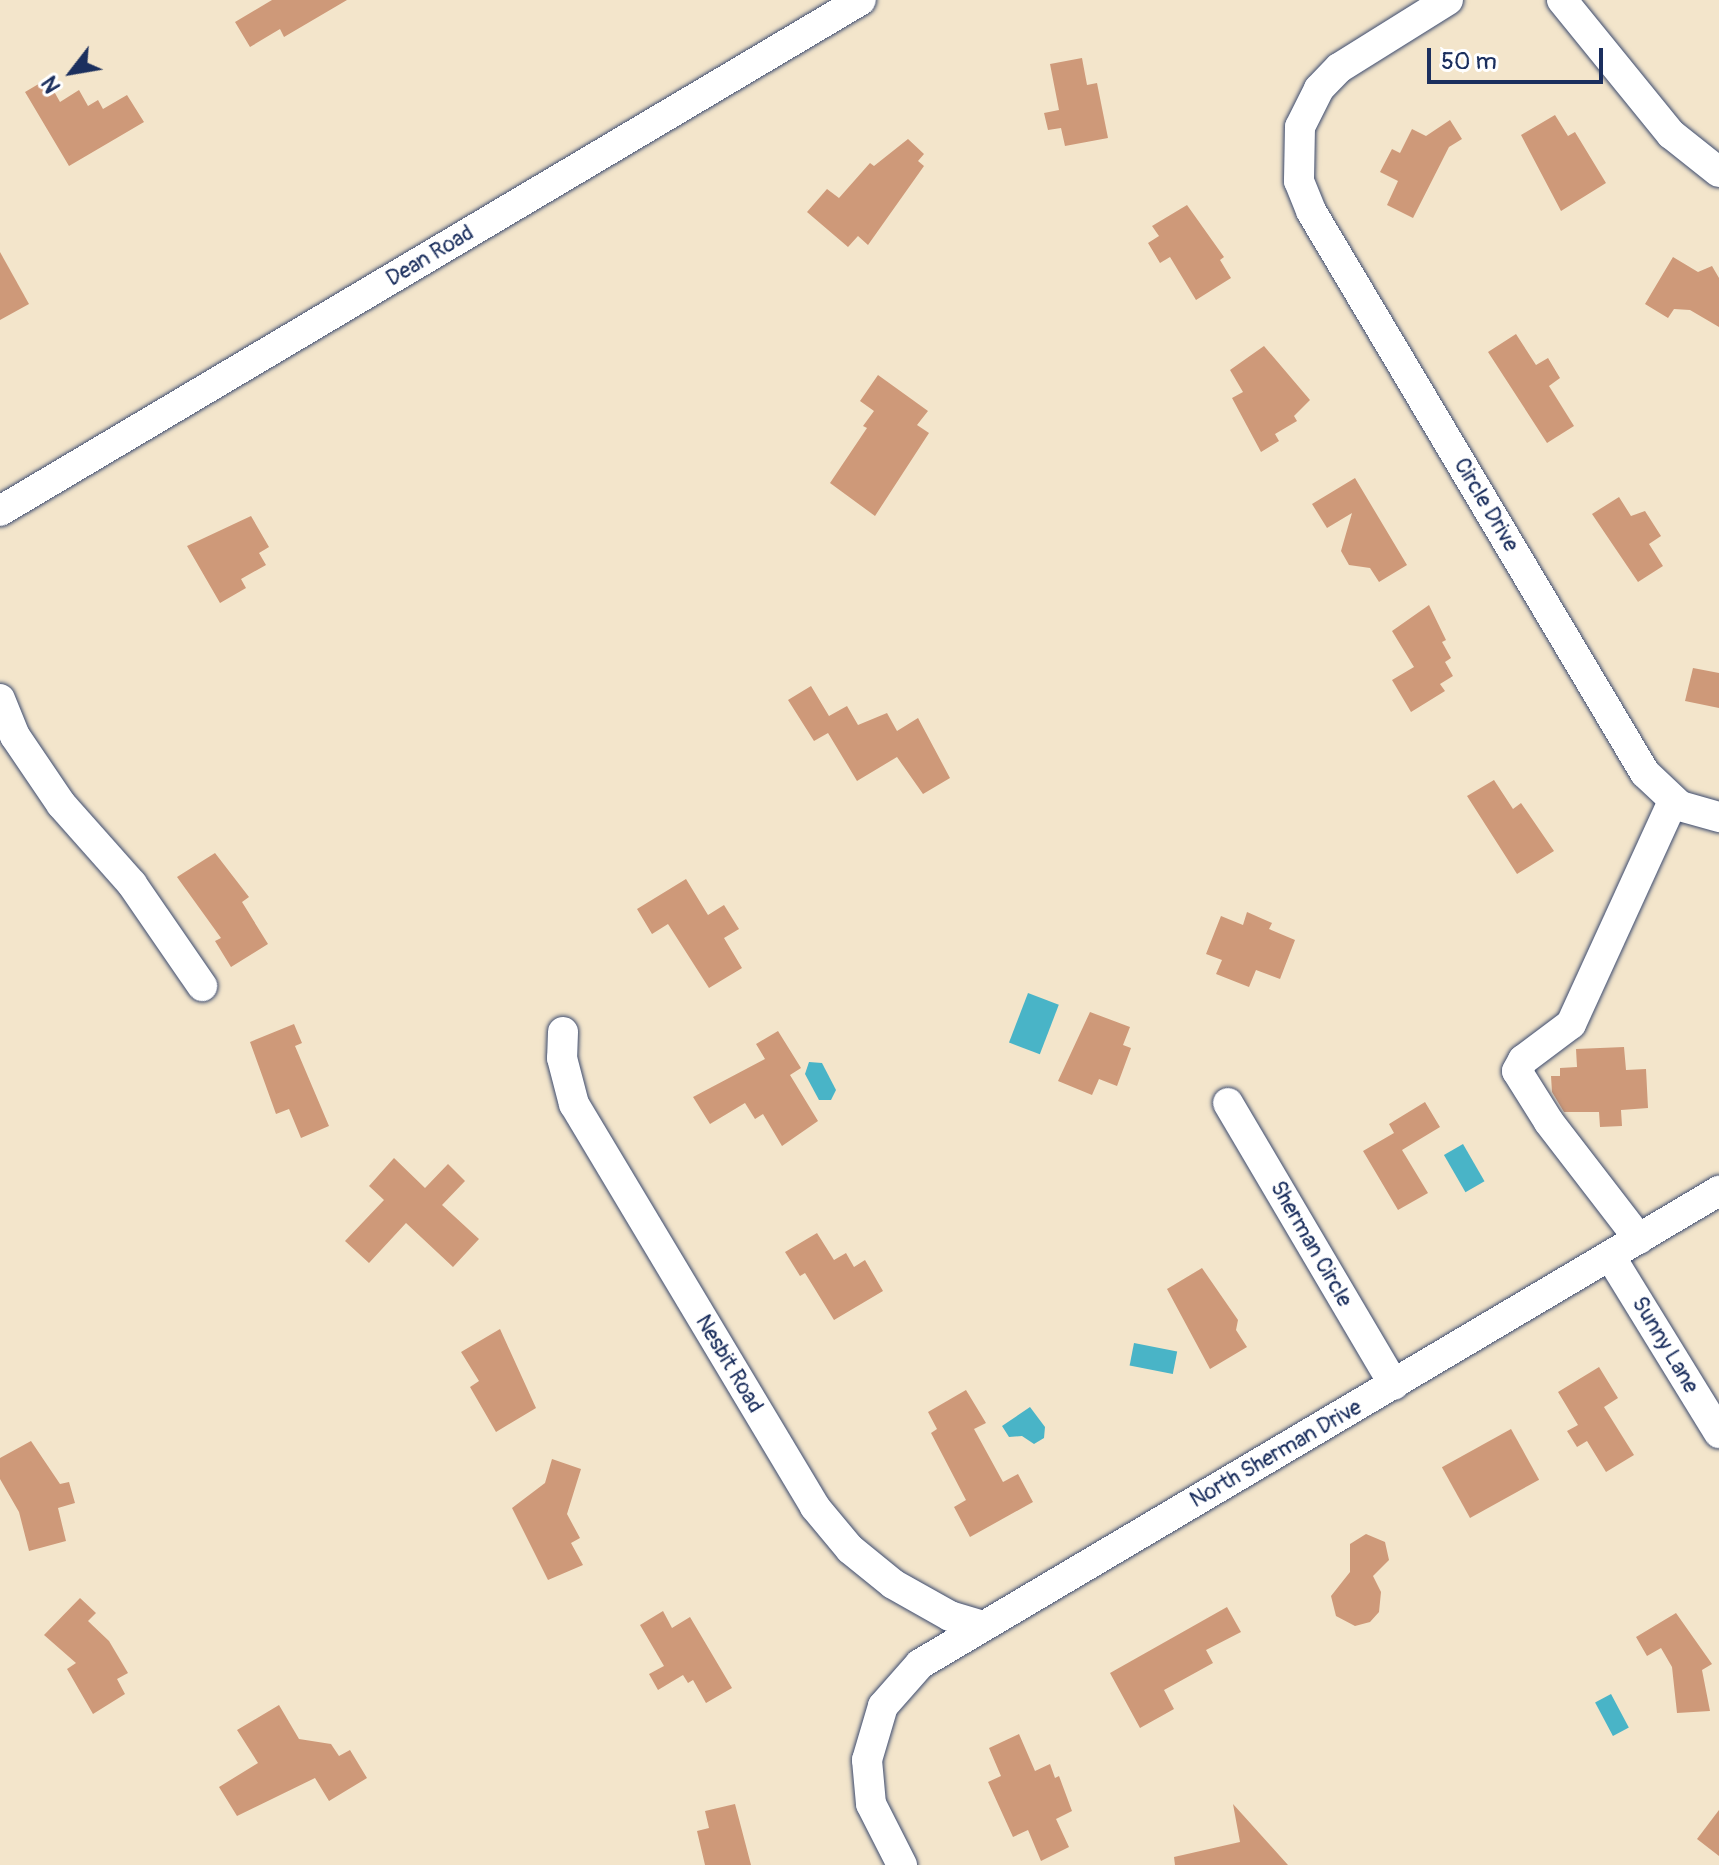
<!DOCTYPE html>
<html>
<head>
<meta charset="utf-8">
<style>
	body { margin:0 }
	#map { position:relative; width:1719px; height:1865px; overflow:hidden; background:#f3e5cb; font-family:Pangolin,sans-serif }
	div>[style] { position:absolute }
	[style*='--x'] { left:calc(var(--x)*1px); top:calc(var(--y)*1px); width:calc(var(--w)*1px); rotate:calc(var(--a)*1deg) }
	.water>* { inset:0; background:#49b4c7; transform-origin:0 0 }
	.building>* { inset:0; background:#ce9979; transform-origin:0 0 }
	.roads { filter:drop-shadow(0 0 2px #3b4a6e) drop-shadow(0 0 2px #3b4a6e) }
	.minor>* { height:30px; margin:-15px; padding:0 15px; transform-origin:15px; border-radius:15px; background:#fff }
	span { translate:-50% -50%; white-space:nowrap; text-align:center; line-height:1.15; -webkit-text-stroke:6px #fff; paint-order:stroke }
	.street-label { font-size:22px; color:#1b2f5e }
	.north { position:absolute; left:32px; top:32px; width:80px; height:80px; -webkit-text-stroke:6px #fff; paint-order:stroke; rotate:239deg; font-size:22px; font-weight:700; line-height:32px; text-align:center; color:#1b2f5e }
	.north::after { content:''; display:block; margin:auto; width:28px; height:36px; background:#1b2f5e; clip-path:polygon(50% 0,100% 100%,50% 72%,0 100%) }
	.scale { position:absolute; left:1427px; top:48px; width:176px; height:36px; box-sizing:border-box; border:4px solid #1b2f5e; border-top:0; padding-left:10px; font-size:24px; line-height:28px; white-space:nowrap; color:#1b2f5e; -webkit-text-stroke:6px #fff; paint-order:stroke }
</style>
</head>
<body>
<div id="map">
	<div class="water">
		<div style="left:1028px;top:993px;width:33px;height:53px;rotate:21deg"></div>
		<div style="clip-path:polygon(809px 1062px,822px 1063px,836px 1090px,831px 1100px,819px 1100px,805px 1074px)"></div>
		<div style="left:1463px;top:1144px;width:43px;height:22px;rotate:60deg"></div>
		<div style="left:1134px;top:1343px;width:44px;height:23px;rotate:11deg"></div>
		<div style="clip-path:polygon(1030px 1407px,1045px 1427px,1044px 1438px,1034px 1444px,1022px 1436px,1009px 1437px,1002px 1426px)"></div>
		<div style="left:1611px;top:1694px;width:38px;height:18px;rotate:62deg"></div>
	</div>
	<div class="building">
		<div style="clip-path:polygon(272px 0,347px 0,284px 37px,280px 29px,250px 47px,235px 22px)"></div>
		<div style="clip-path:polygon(1082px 58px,1087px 85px,1097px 83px,1108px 138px,1065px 146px,1061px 128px,1048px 130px,1044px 113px,1059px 110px,1050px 64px)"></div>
		<div style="clip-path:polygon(47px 79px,60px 102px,79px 90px,88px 106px,98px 100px,103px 109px,127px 95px,144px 122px,69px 166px,25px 92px)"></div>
		<div style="clip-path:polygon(1555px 115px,1568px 136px,1575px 132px,1606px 183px,1561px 211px,1521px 135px)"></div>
		<div style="clip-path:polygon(1450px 120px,1462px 139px,1449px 147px,1413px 218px,1387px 205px,1398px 181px,1380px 172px,1392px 149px,1400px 153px,1412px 129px,1426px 136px)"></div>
		<div style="clip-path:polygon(908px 139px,924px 154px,918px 161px,924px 166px,868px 245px,858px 236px,848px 247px,807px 212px,827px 189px,839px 198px,870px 163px,874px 166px)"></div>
		<div style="clip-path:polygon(1187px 205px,1224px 257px,1220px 260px,1231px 278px,1196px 300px,1170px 257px,1160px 263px,1148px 243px,1159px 236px,1152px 226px)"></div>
		<div style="clip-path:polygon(0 252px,29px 304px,0 320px)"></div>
		<div style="clip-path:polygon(1673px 257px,1698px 272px,1712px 266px,1719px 278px,1719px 327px,1690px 310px,1674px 309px,1668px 318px,1645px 304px)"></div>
		<div style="clip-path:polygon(1516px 334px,1536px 365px,1548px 358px,1560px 378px,1549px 386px,1574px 426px,1547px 443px,1488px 352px)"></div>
		<div style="clip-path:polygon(1264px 346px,1310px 400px,1294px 416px,1297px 421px,1275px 434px,1279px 441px,1261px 452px,1232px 398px,1243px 392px,1230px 370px)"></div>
		<div style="clip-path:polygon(878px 375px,928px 411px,917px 425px,929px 433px,875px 516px,830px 483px,867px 428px,863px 426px,874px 411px,860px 401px)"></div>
		<div style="clip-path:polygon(1355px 478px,1407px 565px,1379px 582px,1370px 568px,1349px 565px,1341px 551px,1352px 513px,1327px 528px,1312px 504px)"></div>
		<div style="clip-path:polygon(1619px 497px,1631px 516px,1645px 511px,1661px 536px,1649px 544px,1663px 566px,1638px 582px,1592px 514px)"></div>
		<div style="clip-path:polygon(251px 516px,269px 547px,259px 553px,266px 565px,241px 579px,246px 588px,220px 603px,187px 546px)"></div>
		<div style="clip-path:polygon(1429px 605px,1446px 640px,1442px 642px,1451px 658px,1445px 662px,1453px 676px,1440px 684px,1445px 691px,1411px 712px,1392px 680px,1414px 667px,1392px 631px)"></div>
		<div style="clip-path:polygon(1693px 668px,1719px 673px,1719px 708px,1685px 701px)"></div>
		<div style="clip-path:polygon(811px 686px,829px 716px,847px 706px,858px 725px,887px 713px,897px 731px,918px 718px,950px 778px,923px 794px,897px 757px,857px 781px,828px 733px,814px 741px,788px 700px)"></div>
		<div style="clip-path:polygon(1494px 780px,1513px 809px,1521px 803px,1554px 851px,1517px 874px,1467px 796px)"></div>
		<div style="clip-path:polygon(215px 853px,249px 897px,242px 902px,268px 944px,231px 967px,215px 941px,221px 938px,177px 877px)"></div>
		<div style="clip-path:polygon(686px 879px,708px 915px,724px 905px,739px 929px,724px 938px,742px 968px,709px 988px,668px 924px,652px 934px,637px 909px)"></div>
		<div style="clip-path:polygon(1247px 912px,1272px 923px,1269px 929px,1295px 940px,1280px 979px,1256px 970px,1249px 987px,1216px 974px,1222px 960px,1206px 954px,1221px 916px,1243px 925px)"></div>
		<div style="clip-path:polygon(1090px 1012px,1130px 1027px,1123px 1045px,1131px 1048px,1117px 1086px,1099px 1079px,1092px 1095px,1058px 1081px)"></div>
		<div style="clip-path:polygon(294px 1024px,302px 1043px,295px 1046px,329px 1126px,301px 1138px,289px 1109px,276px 1114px,250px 1042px)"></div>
		<div style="clip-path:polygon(778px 1031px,801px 1068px,790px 1075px,818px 1121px,782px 1146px,763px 1114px,755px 1119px,745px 1103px,710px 1124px,693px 1097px,765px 1059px,756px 1044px)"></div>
		<div style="clip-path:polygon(1624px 1047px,1626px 1070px,1646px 1069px,1648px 1108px,1621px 1110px,1622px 1126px,1600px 1127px,1599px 1112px,1564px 1112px,1552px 1092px,1551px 1076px,1560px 1076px,1560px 1068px,1577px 1067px,1576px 1049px)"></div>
		<div style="clip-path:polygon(1425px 1102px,1440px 1127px,1402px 1150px,1428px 1193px,1398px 1210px,1363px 1151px,1394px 1133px,1389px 1124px)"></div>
		<div style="clip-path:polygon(394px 1158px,425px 1188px,448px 1164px,465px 1181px,442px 1205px,479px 1239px,453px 1267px,406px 1223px,369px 1263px,345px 1241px,384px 1200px,369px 1186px)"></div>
		<div style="clip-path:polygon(817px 1233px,834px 1260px,846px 1253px,854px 1267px,865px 1260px,883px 1291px,834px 1320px,805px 1273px,800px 1276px,785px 1252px)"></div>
		<div style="clip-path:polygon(1202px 1268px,1238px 1320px,1236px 1330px,1247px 1347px,1210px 1369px,1167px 1289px)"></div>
		<div style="clip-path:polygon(500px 1329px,536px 1408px,496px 1432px,470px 1387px,479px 1381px,461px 1352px)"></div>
		<div style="clip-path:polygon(1599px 1367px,1618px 1398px,1604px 1407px,1634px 1455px,1606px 1472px,1587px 1441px,1577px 1447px,1567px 1431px,1578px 1425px,1558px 1392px)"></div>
		<div style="clip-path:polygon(966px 1390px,986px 1423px,974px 1429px,1003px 1482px,1018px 1474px,1033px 1502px,970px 1537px,954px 1507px,966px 1500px,931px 1433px,937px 1429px,928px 1412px)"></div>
		<div style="left:1511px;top:1429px;width:58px;height:79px;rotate:61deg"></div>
		<div style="clip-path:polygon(31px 1441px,60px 1484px,69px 1482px,75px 1503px,58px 1508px,66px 1541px,29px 1551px,19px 1512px,0 1479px,0 1458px)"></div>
		<div style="clip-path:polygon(552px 1459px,581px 1469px,567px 1514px,580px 1538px,571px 1543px,583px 1565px,548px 1580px,512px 1508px,545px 1483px)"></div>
		<div style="clip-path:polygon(1366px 1534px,1385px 1542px,1389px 1560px,1373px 1576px,1381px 1592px,1379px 1612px,1370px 1622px,1355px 1626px,1336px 1616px,1331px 1596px,1350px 1572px,1350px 1544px)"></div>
		<div style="clip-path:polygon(80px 1598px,96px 1613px,88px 1621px,109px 1641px,128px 1673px,117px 1679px,125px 1694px,93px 1714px,67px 1669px,76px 1663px,44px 1635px)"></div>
		<div style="clip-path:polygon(1227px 1607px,1241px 1632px,1206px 1650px,1213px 1663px,1164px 1690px,1174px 1709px,1140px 1728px,1110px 1673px)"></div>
		<div style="clip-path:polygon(663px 1611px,672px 1628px,690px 1617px,732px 1688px,706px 1703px,693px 1680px,688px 1683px,683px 1675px,658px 1690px,649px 1674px,664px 1666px,640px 1625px)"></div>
		<div style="clip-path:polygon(1676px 1613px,1712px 1664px,1702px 1670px,1710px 1711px,1677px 1713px,1672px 1667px,1661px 1648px,1647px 1656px,1636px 1637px)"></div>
		<div style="clip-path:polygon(279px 1705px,299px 1739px,331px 1744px,339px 1756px,350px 1750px,367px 1778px,329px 1801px,315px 1778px,237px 1816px,219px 1787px,258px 1763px,237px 1730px)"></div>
		<div style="clip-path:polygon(1019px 1734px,1035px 1771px,1050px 1764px,1055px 1778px,1059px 1776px,1072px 1811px,1056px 1819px,1069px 1847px,1041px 1861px,1028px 1830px,1013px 1837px,988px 1782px,1001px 1776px,989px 1748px)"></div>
		<div style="clip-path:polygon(735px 1804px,751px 1865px,705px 1865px,697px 1831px,709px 1828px,705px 1811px)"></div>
		<div style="clip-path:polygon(1233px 1804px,1288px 1865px,1175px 1865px,1174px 1857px,1240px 1842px)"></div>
		<div style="clip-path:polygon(1719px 1810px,1719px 1856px,1697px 1839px)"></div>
	</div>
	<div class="roads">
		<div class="minor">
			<div style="--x:1448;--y:0;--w:128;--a:148"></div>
			<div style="--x:1339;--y:68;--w:29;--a:134"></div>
			<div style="--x:1319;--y:89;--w:42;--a:116.6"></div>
			<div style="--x:1300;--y:127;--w:54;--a:91.1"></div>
			<div style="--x:1299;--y:181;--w:32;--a:68"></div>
			<div style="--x:1311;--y:211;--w:654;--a:59.28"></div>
			<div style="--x:1645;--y:773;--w:48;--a:43.3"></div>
			<div style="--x:1680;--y:806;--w:41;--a:15.8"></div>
			<div style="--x:1562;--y:0;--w:173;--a:50.9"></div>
			<div style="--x:1671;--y:134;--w:61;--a:38.4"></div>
			<div style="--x:0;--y:511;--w:1001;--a:-30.69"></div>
			<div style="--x:0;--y:699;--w:40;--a:68"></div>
			<div style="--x:15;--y:736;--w:82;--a:55.9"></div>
			<div style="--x:61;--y:804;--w:107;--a:48.4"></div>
			<div style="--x:132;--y:884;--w:124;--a:55.5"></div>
			<div style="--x:563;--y:1032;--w:26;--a:92"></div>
			<div style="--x:562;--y:1058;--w:48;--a:75.4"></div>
			<div style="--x:574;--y:1104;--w:470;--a:59.1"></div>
			<div style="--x:815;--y:1507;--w:55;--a:50.2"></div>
			<div style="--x:850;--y:1549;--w:55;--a:39.1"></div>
			<div style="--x:893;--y:1584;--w:65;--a:29.3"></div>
			<div style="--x:950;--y:1616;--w:34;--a:17"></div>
			<div style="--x:1228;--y:1103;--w:327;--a:59.5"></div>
			<div style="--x:1639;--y:1239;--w:148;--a:-127.6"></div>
			<div style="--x:1549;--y:1122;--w:60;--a:-122.1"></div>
			<div style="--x:1517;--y:1071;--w:13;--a:-61"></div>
			<div style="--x:1523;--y:1060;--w:60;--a:-36.9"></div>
			<div style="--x:1571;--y:1024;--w:245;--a:-65.4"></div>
			<div style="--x:1610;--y:1256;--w:208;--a:58.4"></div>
			<div style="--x:902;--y:1865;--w:68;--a:-116.9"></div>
			<div style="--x:871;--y:1804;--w:44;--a:-95.2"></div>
			<div style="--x:867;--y:1760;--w:56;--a:-73.5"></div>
			<div style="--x:883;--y:1706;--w:56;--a:-48.6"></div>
			<div style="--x:920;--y:1664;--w:929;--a:-30.63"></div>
		</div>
	</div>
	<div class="street-label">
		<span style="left:430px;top:256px;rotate:-31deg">Dean Road</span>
		<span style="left:1486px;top:505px;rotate:59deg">Circle Drive</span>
		<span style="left:1311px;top:1244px;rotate:60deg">Sherman Circle</span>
		<span style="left:1665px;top:1345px;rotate:59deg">Sunny Lane</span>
		<span style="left:729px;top:1364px;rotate:59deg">Nesbit Road</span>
		<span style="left:1276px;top:1454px;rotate:-30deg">North Sherman Drive</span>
	</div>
	<div class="north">N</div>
	<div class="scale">50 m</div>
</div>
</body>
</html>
